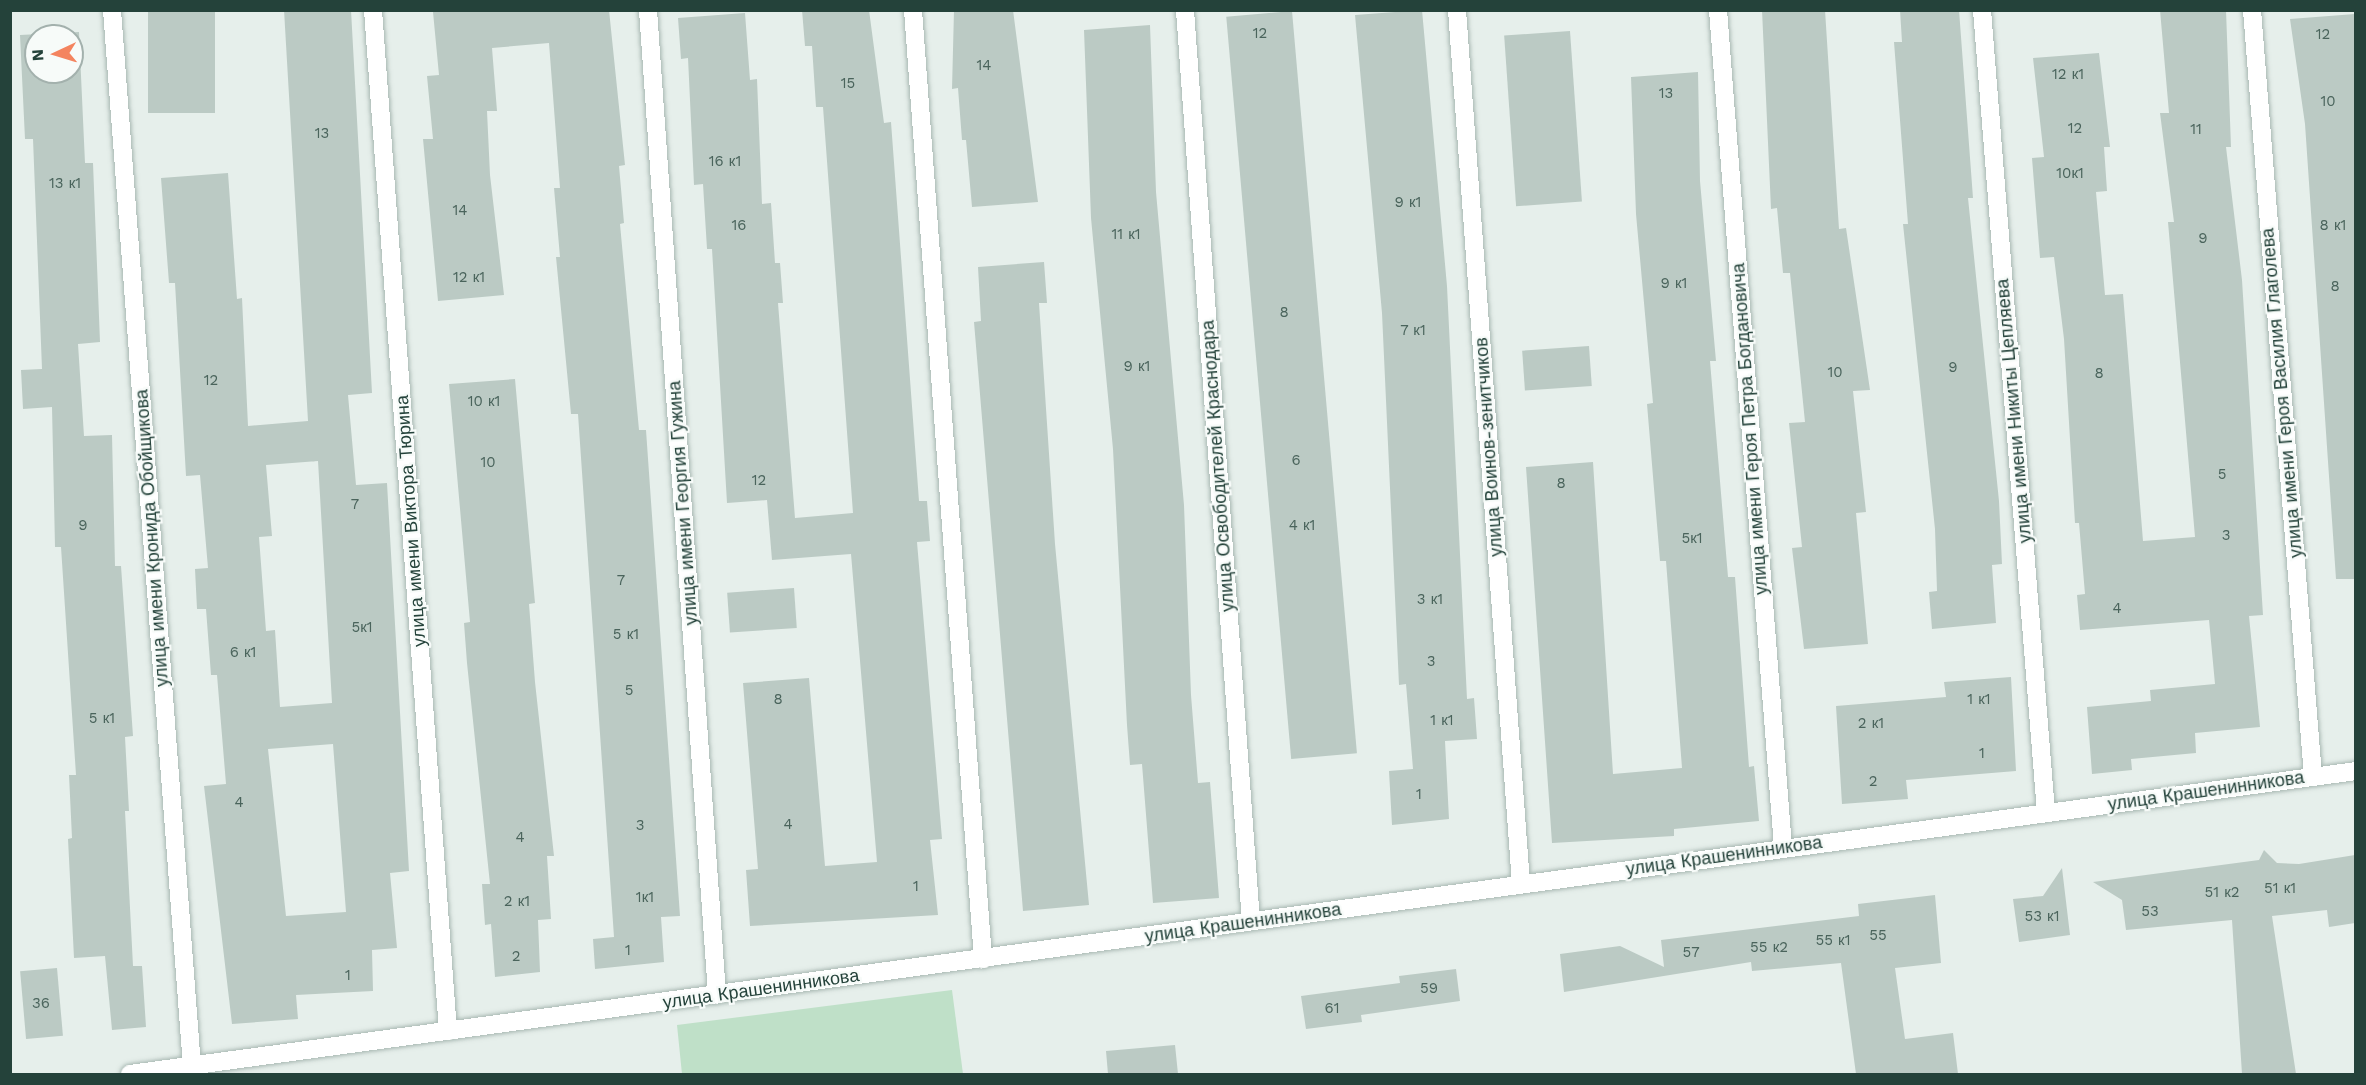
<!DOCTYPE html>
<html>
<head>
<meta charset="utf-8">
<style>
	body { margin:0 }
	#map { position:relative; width:2366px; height:1085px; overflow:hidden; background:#e6efeb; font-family:"Work Sans",sans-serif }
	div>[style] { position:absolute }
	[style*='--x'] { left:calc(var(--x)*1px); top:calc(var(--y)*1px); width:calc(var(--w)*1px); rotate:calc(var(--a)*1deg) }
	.green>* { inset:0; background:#bfe0c8 }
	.building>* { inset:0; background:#bbcac4; transform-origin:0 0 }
	.roads { filter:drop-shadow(0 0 2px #a8b8b2) drop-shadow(0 0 2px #a8b8b2) }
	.minor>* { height:18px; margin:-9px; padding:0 9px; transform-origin:9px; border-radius:9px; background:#fff }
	span { translate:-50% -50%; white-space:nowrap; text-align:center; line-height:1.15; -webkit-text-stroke:4.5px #f7fbf9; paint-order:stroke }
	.number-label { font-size:15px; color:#4a645c }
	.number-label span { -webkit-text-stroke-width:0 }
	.street-label { font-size:18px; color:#24423a }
	.frame { position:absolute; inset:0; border:12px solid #24423a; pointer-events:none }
	.north { position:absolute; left:24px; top:24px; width:60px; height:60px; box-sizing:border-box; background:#f7fbf9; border:2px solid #a3b1ad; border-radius:50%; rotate:266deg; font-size:16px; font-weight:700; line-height:24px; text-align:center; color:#24423a }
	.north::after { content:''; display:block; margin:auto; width:21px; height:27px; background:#f4845f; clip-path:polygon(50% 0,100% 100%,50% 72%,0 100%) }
</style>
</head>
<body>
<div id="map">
	<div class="green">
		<div style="clip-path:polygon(952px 990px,963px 1074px,682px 1074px,677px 1025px)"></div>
	</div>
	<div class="building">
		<div style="left:148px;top:10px;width:67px;height:103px"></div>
		<div style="clip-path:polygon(evenodd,284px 10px,351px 10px,372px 393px,348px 395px,356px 485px,387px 483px,409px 871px,390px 873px,397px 948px,372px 950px,373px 991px,296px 995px,298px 1019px,232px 1024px,204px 786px,226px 784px,217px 675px,211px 675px,206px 609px,197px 609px,195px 569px,208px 568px,200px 475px,186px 476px,175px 283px,169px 283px,161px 178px,228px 173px,237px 299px,242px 298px,248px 426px,308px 421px,284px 10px,318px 461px,332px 703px,280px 707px,275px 630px,266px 631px,259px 537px,272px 536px,266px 465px,318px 461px,284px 10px,333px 744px,346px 912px,286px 916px,268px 749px,333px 744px)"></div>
		<div style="clip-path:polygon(609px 10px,625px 165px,619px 166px,624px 223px,620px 224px,639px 430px,646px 430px,680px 916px,661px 917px,664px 962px,595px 969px,593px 939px,614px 937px,578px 414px,571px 414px,556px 257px,560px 257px,554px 188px,560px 188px,549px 43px,492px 48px,497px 111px,487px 111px,490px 175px,504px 295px,438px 301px,423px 139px,433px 139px,427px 76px,439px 75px,433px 12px)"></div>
		<div style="clip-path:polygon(802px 10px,869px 10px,884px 123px,891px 122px,919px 501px,927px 501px,930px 541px,917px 542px,942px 839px,930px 840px,938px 915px,750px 926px,746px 870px,758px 869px,743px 683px,809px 678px,825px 866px,877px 862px,851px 554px,772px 560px,767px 500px,727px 503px,712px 249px,707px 249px,703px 184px,694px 185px,688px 58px,681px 59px,678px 18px,745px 13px,750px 80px,757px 79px,762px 204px,771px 203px,775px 263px,780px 263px,783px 303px,778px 303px,795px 518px,853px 513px,823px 107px,816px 107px,812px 46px,805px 46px)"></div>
		<div style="clip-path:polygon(954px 10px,1013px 10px,1038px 202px,972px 207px,966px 140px,962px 140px,958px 88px,952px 89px)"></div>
		<div style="clip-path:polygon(1422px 10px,1447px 286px,1467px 699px,1474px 698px,1477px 739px,1445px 741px,1449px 819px,1392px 825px,1389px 771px,1413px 769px,1406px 684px,1399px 685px,1382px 313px,1355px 15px)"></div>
		<div style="clip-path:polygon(1762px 10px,1825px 10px,1839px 229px,1846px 228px,1870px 390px,1853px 391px,1866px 512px,1856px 513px,1868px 644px,1804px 649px,1792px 548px,1802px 547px,1789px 423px,1805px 422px,1790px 273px,1783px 273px,1777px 208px,1771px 209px)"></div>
		<div style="clip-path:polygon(1900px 10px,1959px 10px,1973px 198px,1968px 198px,1999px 501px,2002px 564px,1992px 565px,1996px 623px,1932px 629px,1929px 592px,1937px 591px,1935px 529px,1903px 224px,1908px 224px,1894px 42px,1902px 42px)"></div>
		<div style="clip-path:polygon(2160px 10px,2226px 10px,2231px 147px,2226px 147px,2242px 280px,2263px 615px,2249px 616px,2260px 727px,2195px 733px,2196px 753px,2131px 759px,2132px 770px,2092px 774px,2087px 707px,2151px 701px,2150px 690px,2215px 684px,2209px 620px,2080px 630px,2077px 595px,2085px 594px,2079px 523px,2075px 523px,2064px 339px,2054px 257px,2040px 258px,2035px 196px,2032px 158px,2044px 157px,2033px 58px,2099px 53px,2110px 147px,2104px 147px,2107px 191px,2096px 192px,2105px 295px,2123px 294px,2143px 541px,2195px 537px,2168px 222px,2174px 222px,2160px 113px,2169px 113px)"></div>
		<div style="left:1292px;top:11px;width:745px;height:66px;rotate:85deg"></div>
		<div style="clip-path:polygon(2355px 14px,2355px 579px,2336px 579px,2305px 124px,2290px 19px)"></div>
		<div style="clip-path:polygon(1150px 25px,1156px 192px,1184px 505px,1191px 695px,1198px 783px,1210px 782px,1219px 898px,1153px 903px,1142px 764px,1130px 765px,1127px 725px,1113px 449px,1091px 218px,1084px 30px)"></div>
		<div style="left:1570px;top:31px;width:171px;height:66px;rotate:86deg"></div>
		<div style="clip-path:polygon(evenodd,79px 32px,85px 163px,93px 163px,100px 342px,78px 344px,84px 436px,112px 435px,115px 566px,121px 566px,133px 736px,125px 737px,129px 811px,125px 811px,133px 966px,142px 966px,146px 1027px,112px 1030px,105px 956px,74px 958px,68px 839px,72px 838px,69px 775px,76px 775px,61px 547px,55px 547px,52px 407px,23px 409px,21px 370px,42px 369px,33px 139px,25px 139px,20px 35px,79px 32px,36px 36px,72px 36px,72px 72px,36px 72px,36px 36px)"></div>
		<div style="clip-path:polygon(1698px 72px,1700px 181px,1716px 361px,1710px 361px,1728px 577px,1735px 577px,1749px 767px,1754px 766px,1759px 821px,1674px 829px,1674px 836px,1552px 843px,1526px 467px,1593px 462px,1613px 774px,1682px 768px,1666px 561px,1660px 561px,1647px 404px,1653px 403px,1636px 214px,1631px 77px)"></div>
		<div style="clip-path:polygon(1044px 262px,1047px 303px,1039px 303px,1055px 544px,1089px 905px,1023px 911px,974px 322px,981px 321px,978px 267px)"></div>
		<div style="left:1589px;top:346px;width:40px;height:67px;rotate:86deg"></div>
		<div style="clip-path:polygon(515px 379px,535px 603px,529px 604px,535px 682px,554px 856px,547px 856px,551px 919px,538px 920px,540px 972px,495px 977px,491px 924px,485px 925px,482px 884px,490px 884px,467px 663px,464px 623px,470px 622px,449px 384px)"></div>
		<div style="left:794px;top:588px;width:40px;height:67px;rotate:86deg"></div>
		<div style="clip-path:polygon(2011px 677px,2016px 771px,1906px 780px,1908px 799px,1842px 804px,1836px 706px,1946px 697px,1944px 682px)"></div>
		<div style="clip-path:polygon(2264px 850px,2277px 863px,2299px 864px,2355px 855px,2355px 923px,2329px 927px,2327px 910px,2272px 916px,2296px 1074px,2242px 1074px,2232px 920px,2126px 930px,2122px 900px,2093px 882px,2259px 860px)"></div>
		<div style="clip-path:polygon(2062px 868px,2070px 935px,2019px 942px,2013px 899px,2043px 896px)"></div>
		<div style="clip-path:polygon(1935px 895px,1941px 963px,1895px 968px,1905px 1039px,1953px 1033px,1958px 1074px,1856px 1074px,1841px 963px,1752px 971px,1751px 962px,1564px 992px,1560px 954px,1620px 946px,1664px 967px,1661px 940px,1859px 916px,1858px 904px)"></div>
		<div style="left:57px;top:968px;width:68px;height:37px;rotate:85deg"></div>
		<div style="clip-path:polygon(1456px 969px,1460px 1001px,1361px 1015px,1362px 1022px,1306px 1029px,1301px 996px,1400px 983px,1399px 976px)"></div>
		<div style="clip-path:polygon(1175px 1045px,1178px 1074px,1108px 1074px,1106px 1051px)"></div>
	</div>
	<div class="roads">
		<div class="minor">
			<div style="--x:112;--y:10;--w:1059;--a:85.67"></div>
			<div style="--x:373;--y:10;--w:1024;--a:85.8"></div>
			<div style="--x:648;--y:10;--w:987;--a:85.99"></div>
			<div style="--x:913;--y:10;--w:952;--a:85.78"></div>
			<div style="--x:1185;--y:10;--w:913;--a:85.86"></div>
			<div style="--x:1457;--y:10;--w:876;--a:85.81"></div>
			<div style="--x:1718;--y:10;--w:840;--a:85.56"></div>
			<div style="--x:1982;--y:10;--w:805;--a:85.44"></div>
			<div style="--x:2252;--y:10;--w:768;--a:85.45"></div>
			<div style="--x:130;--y:1074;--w:2247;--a:-7.75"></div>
		</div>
	</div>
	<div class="number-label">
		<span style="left:1260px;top:34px">12</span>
		<span style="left:2323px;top:35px">12</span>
		<span style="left:984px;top:66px">14</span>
		<span style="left:2068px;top:75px">12 к1</span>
		<span style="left:848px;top:84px">15</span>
		<span style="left:1666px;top:94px">13</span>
		<span style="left:2328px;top:102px">10</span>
		<span style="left:2075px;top:129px">12</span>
		<span style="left:2196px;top:130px">11</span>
		<span style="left:322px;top:134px">13</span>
		<span style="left:725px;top:162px">16 к1</span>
		<span style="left:2070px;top:174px">10к1</span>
		<span style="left:65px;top:184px">13 к1</span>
		<span style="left:1408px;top:203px">9 к1</span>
		<span style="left:460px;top:211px">14</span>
		<span style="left:739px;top:226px">16</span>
		<span style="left:2333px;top:226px">8 к1</span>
		<span style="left:1126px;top:235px">11 к1</span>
		<span style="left:2203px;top:239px">9</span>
		<span style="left:469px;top:278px">12 к1</span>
		<span style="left:1674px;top:284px">9 к1</span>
		<span style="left:2335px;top:287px">8</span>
		<span style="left:1284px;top:313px">8</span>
		<span style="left:1413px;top:331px">7 к1</span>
		<span style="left:1137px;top:367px">9 к1</span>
		<span style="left:1953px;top:368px">9</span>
		<span style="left:1835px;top:373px">10</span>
		<span style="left:2099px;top:374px">8</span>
		<span style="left:211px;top:381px">12</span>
		<span style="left:484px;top:402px">10 к1</span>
		<span style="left:1296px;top:461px">6</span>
		<span style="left:488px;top:463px">10</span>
		<span style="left:2222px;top:475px">5</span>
		<span style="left:759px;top:481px">12</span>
		<span style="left:1561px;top:484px">8</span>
		<span style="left:355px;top:505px">7</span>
		<span style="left:83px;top:526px">9</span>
		<span style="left:1302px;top:526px">4 к1</span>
		<span style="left:2226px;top:536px">3</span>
		<span style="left:1692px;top:539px">5к1</span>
		<span style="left:621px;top:581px">7</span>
		<span style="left:1430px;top:600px">3 к1</span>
		<span style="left:2117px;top:609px">4</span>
		<span style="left:362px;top:628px">5к1</span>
		<span style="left:626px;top:635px">5 к1</span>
		<span style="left:243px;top:653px">6 к1</span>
		<span style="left:1431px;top:662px">3</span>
		<span style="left:629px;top:691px">5</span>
		<span style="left:778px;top:700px">8</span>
		<span style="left:1979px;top:700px">1 к1</span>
		<span style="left:102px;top:719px">5 к1</span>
		<span style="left:1442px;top:721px">1 к1</span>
		<span style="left:1871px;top:724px">2 к1</span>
		<span style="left:1982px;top:754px">1</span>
		<span style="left:1873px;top:782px">2</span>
		<span style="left:1419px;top:795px">1</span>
		<span style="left:239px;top:803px">4</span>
		<span style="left:788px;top:825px">4</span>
		<span style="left:640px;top:826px">3</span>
		<span style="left:520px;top:838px">4</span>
		<span style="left:916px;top:887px">1</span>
		<span style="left:2280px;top:889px">51 к1</span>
		<span style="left:2222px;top:893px">51 к2</span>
		<span style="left:645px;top:898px">1к1</span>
		<span style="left:517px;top:902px">2 к1</span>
		<span style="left:2150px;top:912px">53</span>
		<span style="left:2042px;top:917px">53 к1</span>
		<span style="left:1878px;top:936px">55</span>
		<span style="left:1833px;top:941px">55 к1</span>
		<span style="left:1769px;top:948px">55 к2</span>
		<span style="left:628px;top:951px">1</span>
		<span style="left:1691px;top:953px">57</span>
		<span style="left:516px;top:957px">2</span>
		<span style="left:348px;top:976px">1</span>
		<span style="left:1429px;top:989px">59</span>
		<span style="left:41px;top:1004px">36</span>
		<span style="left:1332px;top:1009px">61</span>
	</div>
	<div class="street-label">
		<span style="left:2282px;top:393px;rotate:-95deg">улица имени Героя Василия Глаголева</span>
		<span style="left:2014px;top:411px;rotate:-95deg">улица имени Никиты Цепляева</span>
		<span style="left:1750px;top:429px;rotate:-94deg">улица имени Героя Петра Богдановича</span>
		<span style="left:1489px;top:447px;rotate:-94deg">улица Воинов-зенитчиков</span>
		<span style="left:1218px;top:466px;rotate:-94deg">улица Освободителей Краснодара</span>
		<span style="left:683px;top:503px;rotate:-94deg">улица имени Георгия Гужина</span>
		<span style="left:411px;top:521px;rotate:-94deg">улица имени Виктора Тюрина</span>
		<span style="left:152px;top:538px;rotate:-94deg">улица имени Кронида Обойщикова</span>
		<span style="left:2206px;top:791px;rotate:-8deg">улица Крашенинникова</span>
		<span style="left:1724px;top:856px;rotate:-8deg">улица Крашенинникова</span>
		<span style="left:1243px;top:923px;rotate:-8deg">улица Крашенинникова</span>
		<span style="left:761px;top:989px;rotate:-8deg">улица Крашенинникова</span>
	</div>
	<div class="frame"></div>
	<div class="north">N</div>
</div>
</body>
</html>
